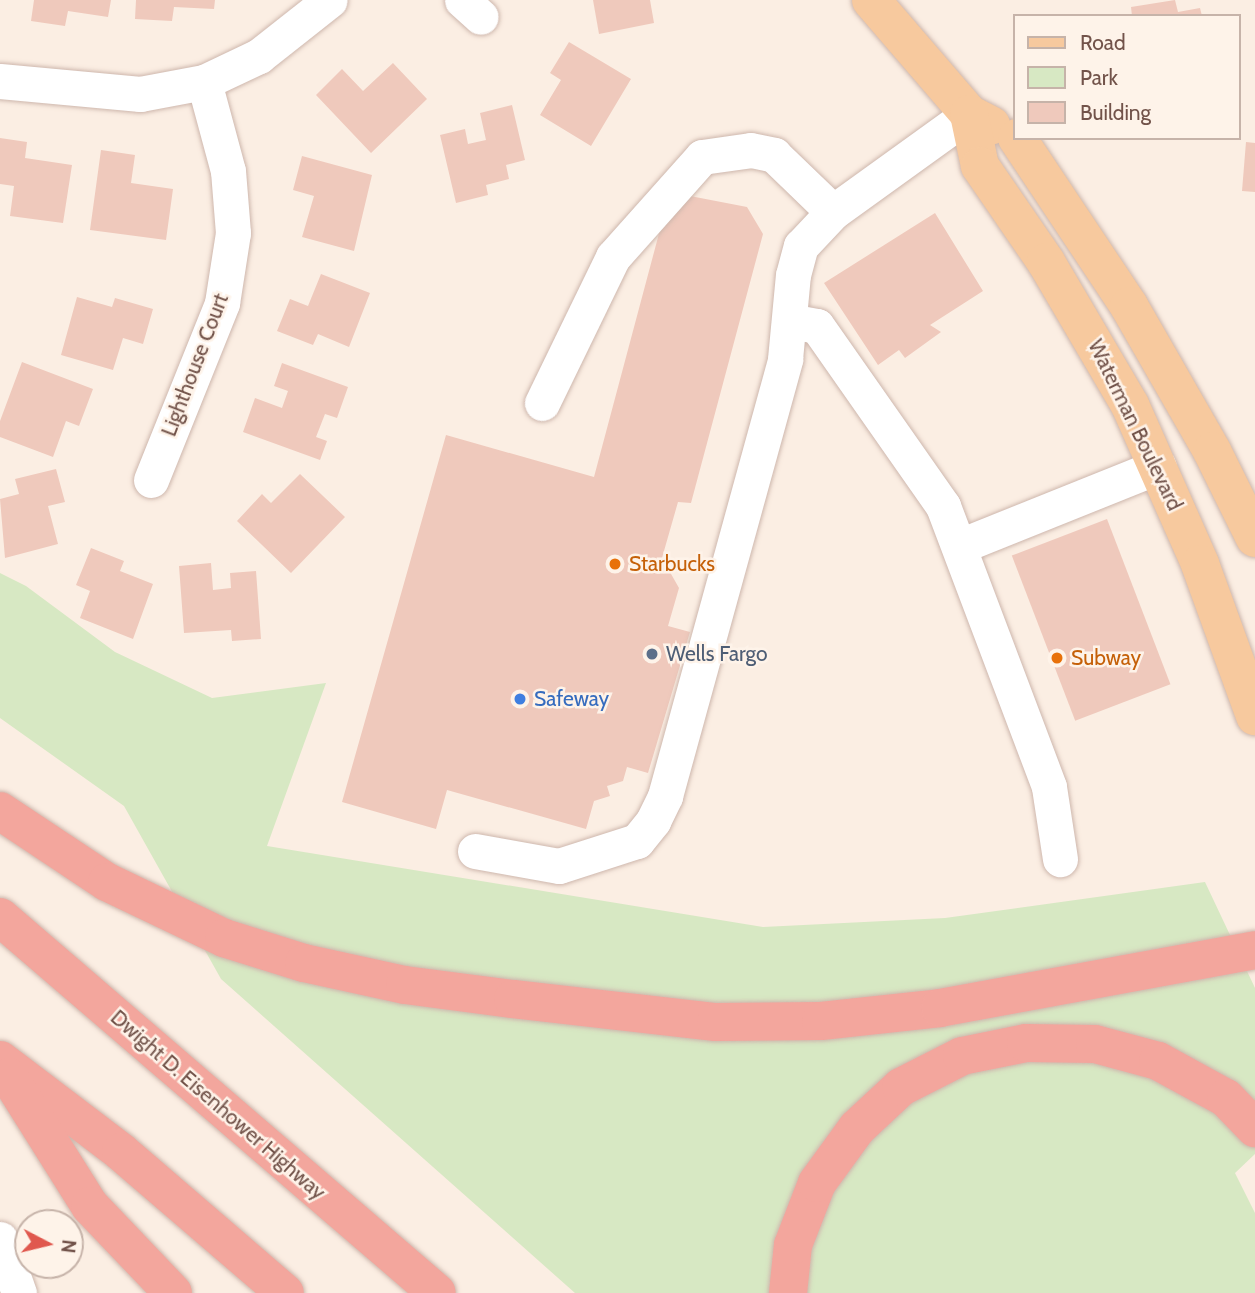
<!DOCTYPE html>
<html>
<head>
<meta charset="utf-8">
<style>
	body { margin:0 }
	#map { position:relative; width:1255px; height:1293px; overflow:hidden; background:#fbeee3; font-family:Cabin,sans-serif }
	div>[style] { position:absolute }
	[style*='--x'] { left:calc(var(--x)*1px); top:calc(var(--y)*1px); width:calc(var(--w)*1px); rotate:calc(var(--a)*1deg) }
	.green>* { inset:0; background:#d7e8c3 }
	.building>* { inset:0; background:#efc9bc; transform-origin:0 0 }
	.roads { filter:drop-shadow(0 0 2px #ceb7ad) drop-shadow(0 0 2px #ceb7ad) }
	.minor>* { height:35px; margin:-17.5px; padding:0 17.5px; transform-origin:17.5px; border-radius:17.5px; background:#fff }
	.major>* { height:38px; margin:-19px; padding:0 19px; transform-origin:19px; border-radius:19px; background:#f7c99e }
	.highway>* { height:38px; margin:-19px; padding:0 19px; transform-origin:19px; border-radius:19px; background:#f3a69d }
	.dots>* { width:19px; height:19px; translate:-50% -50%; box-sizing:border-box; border:4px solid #fef3e9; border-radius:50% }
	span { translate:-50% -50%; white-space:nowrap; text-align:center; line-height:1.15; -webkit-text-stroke:5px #fef3e9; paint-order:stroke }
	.street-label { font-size:21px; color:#72534a }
	.food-label { font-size:21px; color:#c56008 }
	.left { translate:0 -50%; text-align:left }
	.service-label { font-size:21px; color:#4e5e75 }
	.shop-label { font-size:21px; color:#366cbe }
	.legend { position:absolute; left:1013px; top:14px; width:228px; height:126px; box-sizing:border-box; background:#fef3e9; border:2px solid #c6b3a9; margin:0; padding:9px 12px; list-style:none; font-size:21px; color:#72534a }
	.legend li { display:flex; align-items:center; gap:14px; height:35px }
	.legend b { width:35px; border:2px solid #c6b3a9 }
	.north { position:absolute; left:14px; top:1209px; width:70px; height:70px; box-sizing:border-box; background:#fef3e9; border:2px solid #c6b3a9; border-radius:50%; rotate:97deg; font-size:19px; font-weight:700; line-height:28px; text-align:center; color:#72534a }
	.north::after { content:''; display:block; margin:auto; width:24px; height:32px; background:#e0584e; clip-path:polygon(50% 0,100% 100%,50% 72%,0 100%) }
</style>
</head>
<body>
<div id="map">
	<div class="green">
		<div style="clip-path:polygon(0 573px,26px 586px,115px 652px,212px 698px,326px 683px,267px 846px,763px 927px,945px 918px,1205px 882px,1255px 988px,1255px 1154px,1235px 1173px,1255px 1213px,1255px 1293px,575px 1293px,221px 979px,124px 806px,0 718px)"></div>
	</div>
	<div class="building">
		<div style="clip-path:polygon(34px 0,111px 0,108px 17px,68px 11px,65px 26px,31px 21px)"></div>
		<div style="clip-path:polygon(136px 0,215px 0,214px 9px,174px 7px,172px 21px,135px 19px)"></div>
		<div style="clip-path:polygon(593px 0,650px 0,654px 23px,599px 34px)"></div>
		<div style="clip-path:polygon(1175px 0,1178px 12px,1200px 8px,1202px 16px,1132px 16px,1131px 7px)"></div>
		<div style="clip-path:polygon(569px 42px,631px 79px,591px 146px,540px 115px,561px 80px,550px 73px)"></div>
		<div style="clip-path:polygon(393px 63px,427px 99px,371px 153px,316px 95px,342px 69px,363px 91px)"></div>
		<div style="clip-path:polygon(512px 105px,525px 160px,506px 165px,509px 179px,486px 185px,488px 195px,456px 203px,440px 135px,465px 129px,468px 144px,486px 140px,480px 113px)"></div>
		<div style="clip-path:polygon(0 138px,27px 142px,25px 158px,72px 165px,63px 223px,10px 216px,14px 186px,0 184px)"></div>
		<div style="clip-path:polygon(1246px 142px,1255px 143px,1255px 192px,1242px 191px)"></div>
		<div style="clip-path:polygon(101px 150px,135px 155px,131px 183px,173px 189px,166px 240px,90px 230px)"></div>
		<div style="clip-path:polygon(302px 156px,372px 175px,354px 251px,302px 237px,314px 196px,293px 190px)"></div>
		<div style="clip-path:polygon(690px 196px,747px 207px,763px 234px,691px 503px,678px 502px,662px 558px,679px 588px,668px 626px,690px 632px,648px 773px,627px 767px,623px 781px,607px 786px,610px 796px,594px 801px,586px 829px,447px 790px,436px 829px,342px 802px,446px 435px,594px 477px,661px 226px)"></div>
		<div style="clip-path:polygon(935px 213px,983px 291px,930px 325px,941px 332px,905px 358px,899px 350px,878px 365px,824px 283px)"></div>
		<div style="clip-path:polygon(321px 274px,370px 293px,349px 347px,318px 334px,313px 345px,277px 331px,290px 299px,308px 306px)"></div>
		<div style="clip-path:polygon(77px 297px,112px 307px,115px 298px,153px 309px,143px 344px,123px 338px,113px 370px,61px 355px)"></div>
		<div style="clip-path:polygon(22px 362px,93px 389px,79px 426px,66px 421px,53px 457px,0 437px,0 421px)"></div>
		<div style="clip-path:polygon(282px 363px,348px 387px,337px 418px,325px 414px,316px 437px,327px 441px,320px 460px,243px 432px,255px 398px,282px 408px,288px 391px,274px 386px)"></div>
		<div style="clip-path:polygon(56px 469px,65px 502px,48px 506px,58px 544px,5px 558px,0 499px,19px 494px,15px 479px)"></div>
		<div style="clip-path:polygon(300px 474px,345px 517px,291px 573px,237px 521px,262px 494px,271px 503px)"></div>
		<div style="left:1107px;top:519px;width:177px;height:102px;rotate:69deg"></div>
		<div style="clip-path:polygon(91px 548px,124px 561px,120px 571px,153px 584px,133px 639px,80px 618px,90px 591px,76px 585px)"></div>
		<div style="clip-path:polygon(211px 563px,213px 590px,231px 588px,230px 573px,256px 571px,261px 639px,232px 641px,231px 630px,184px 633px,179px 566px)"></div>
	</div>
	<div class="roads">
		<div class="minor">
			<div style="--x:462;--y:0;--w:25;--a:42"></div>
			<div style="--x:0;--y:81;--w:141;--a:5.3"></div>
			<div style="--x:140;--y:94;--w:65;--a:-10.6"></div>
			<div style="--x:204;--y:82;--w:61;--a:-25.3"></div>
			<div style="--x:259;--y:56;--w:90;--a:-38.3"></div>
			<div style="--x:789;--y:321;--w:28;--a:10"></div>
			<div style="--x:817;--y:326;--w:220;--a:55"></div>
			<div style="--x:943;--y:506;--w:300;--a:69.3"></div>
			<div style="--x:1049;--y:787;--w:73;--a:81.3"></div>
			<div style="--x:542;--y:403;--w:162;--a:-64.1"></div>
			<div style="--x:613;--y:257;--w:134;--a:-48.3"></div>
			<div style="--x:702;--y:157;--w:49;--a:-8.1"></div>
			<div style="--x:751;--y:150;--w:24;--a:12"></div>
			<div style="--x:774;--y:155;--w:82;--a:44"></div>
			<div style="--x:151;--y:480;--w:191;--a:-68.1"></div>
			<div style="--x:222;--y:303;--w:71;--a:-81.1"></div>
			<div style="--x:233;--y:233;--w:62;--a:-94.6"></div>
			<div style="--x:228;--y:171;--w:92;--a:-105.1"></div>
			<div style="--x:960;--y:546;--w:214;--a:-21.9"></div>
			<div style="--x:475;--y:851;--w:85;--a:10.1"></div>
			<div style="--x:559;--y:866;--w:82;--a:-17.8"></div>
			<div style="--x:637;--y:841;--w:26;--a:-51"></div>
			<div style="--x:653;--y:821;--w:28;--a:-64"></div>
			<div style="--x:665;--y:796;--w:453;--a:-74.6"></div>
			<div style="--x:785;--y:359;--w:84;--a:-84.6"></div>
			<div style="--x:793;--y:275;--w:30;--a:-75"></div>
			<div style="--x:801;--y:246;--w:47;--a:-46.7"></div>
			<div style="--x:833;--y:212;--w:168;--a:-35.8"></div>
			<div style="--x:0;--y:1239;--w:57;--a:70.6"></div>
		</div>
		<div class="major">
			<div style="--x:871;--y:0;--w:150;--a:49.3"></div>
			<div style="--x:969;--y:114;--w:25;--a:27"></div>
			<div style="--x:969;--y:114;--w:53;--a:78.1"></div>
			<div style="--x:980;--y:166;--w:116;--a:55.5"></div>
			<div style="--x:1046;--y:262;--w:166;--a:59.6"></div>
			<div style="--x:1130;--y:405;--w:174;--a:66.2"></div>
			<div style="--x:1200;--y:564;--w:162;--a:70.1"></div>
			<div style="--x:1017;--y:138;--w:202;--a:56.3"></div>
			<div style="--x:1129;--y:306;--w:167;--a:60.2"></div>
			<div style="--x:1212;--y:451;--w:97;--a:63.7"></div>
		</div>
		<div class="highway">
			<div style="--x:0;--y:811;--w:128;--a:33.6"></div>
			<div style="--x:107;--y:882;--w:130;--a:25.6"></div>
			<div style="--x:224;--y:938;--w:84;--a:17.4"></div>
			<div style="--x:304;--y:963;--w:103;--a:12.3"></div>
			<div style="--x:405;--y:985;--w:109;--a:7.4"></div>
			<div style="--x:513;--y:999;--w:204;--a:6.5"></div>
			<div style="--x:716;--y:1022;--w:105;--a:-0.5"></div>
			<div style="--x:821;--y:1021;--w:120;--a:-6.2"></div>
			<div style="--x:940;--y:1008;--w:320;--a:-10.4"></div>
			<div style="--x:0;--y:917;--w:576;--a:40.71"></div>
			<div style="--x:0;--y:1060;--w:152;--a:37.2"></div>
			<div style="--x:121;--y:1152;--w:216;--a:40.7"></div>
			<div style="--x:9;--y:1077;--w:152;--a:57.9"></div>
			<div style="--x:90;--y:1206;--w:120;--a:46.3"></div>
			<div style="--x:788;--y:1293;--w:48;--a:-84.1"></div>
			<div style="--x:793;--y:1245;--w:66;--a:-68.8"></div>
			<div style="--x:817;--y:1183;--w:68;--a:-54"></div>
			<div style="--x:857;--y:1128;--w:60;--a:-43"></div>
			<div style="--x:901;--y:1087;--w:68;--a:-26.9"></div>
			<div style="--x:962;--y:1056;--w:65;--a:-11.5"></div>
			<div style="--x:1026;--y:1043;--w:69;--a:0.8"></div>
			<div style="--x:1095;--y:1044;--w:65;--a:15.1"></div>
			<div style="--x:1158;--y:1061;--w:77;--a:28.6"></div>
			<div style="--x:1226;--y:1098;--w:42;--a:46"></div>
		</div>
	</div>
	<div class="dots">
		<div style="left:615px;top:564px;background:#e8710a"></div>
		<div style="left:652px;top:654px;background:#5c6f8a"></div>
		<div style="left:1057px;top:658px;background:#e8710a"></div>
		<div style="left:520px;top:699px;background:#3f7fe0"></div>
	</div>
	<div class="street-label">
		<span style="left:195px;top:365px;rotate:-69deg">Lighthouse Court</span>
		<span style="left:1135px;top:425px;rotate:64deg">Waterman Boulevard</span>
		<span style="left:218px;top:1105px;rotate:41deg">Dwight D. Eisenhower Highway</span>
	</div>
	<div class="food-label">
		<span class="left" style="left:629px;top:564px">Starbucks</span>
		<span class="left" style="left:1071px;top:658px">Subway</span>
	</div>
	<div class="service-label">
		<span class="left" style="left:666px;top:654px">Wells Fargo</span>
	</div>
	<div class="shop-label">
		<span class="left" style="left:534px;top:699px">Safeway</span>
	</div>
	<ul class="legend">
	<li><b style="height:9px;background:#f7c99e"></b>Road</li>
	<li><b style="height:19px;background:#d7e8c3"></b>Park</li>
	<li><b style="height:19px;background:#efc9bc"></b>Building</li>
	</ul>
	<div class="north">N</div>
</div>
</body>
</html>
